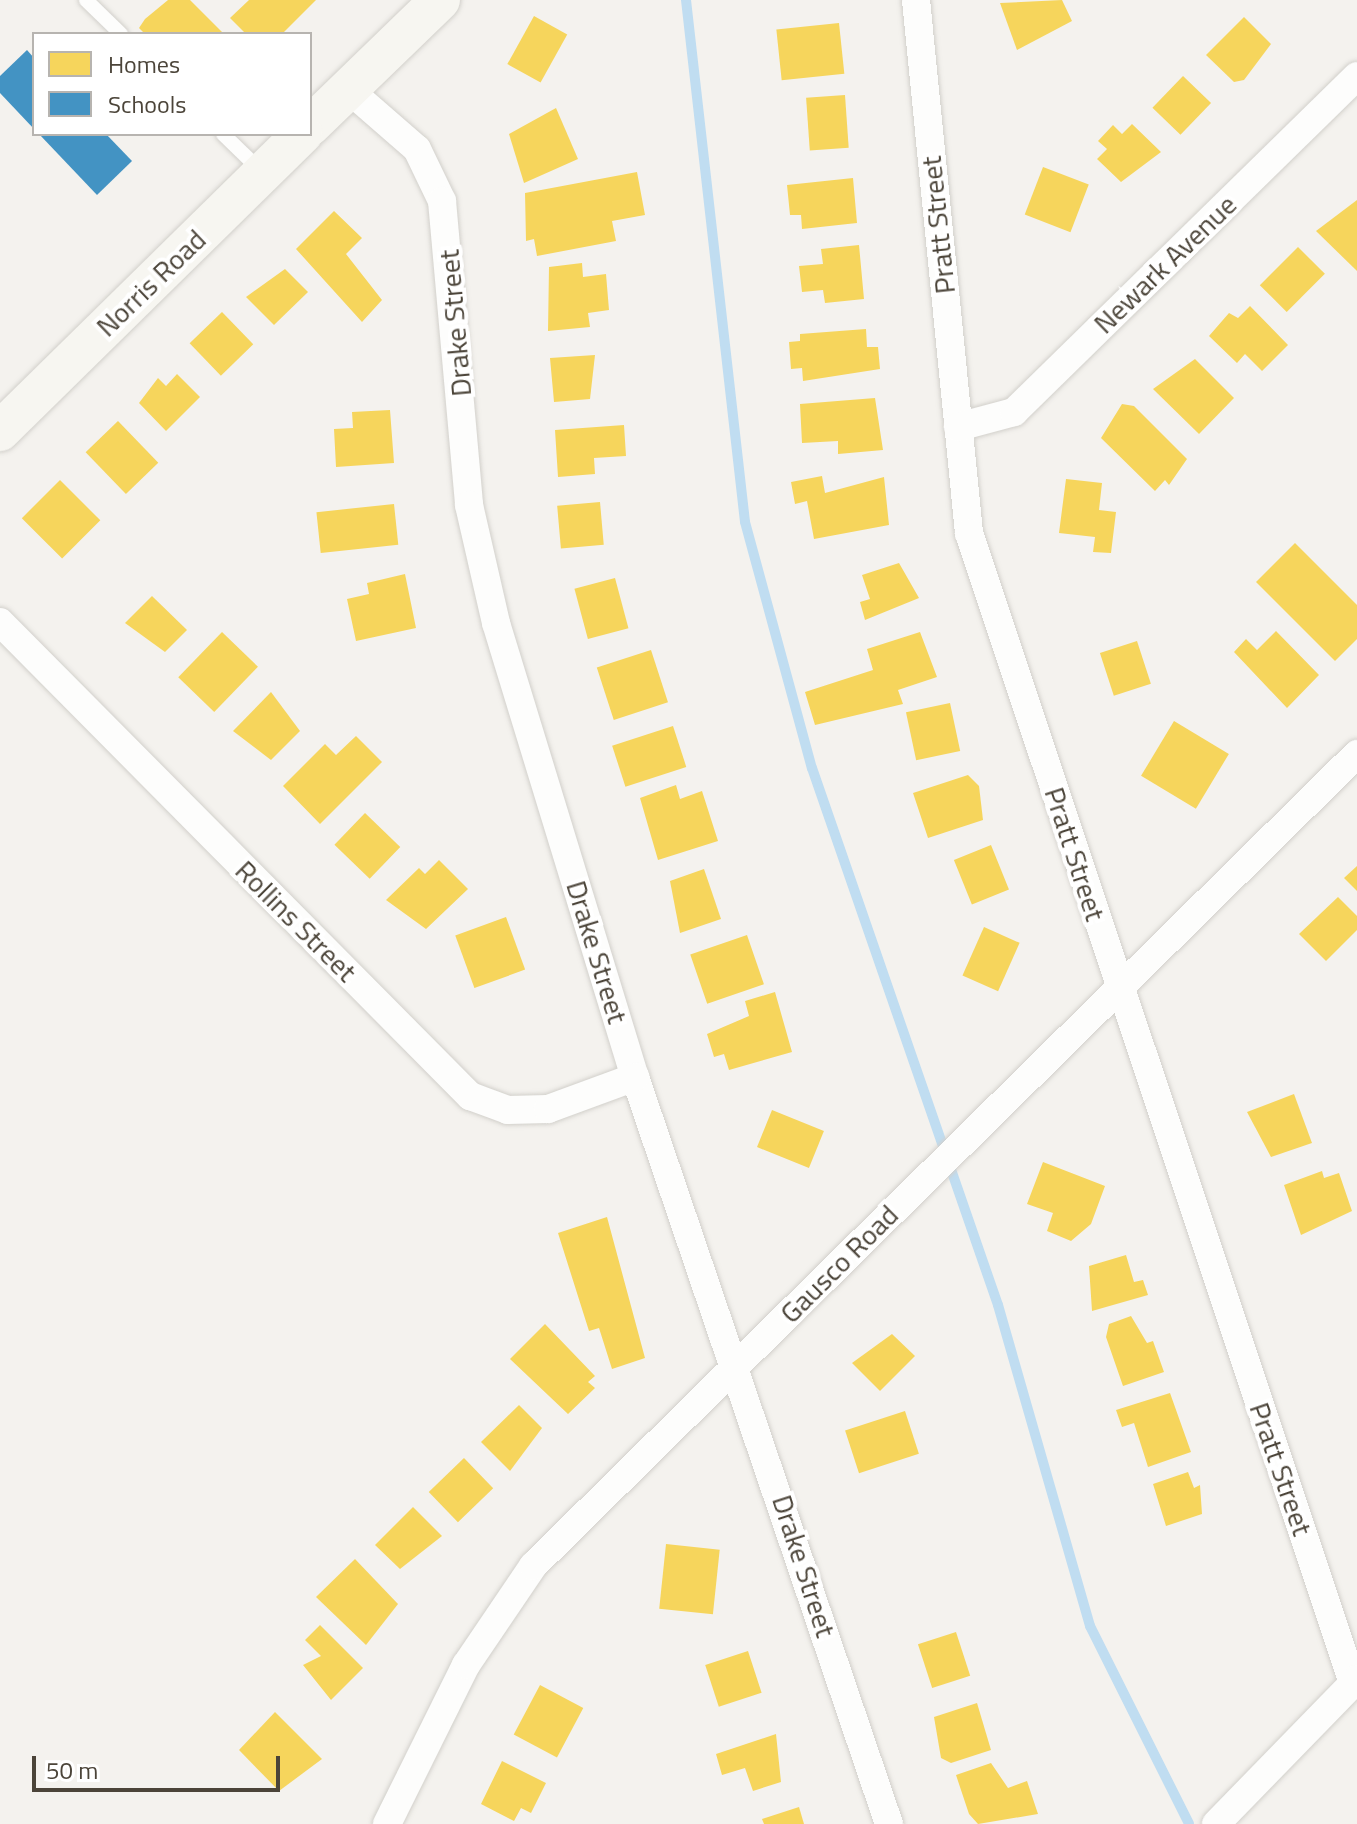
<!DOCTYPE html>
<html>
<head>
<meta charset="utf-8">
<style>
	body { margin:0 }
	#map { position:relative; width:1357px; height:1824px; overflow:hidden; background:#f4f2ee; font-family:"Titillium Web",sans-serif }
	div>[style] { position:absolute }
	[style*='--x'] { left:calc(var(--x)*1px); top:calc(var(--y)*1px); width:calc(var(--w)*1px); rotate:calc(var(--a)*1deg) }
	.homes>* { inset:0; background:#f6d55c; transform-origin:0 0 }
	.schools>* { inset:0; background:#4393c3 }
	.stream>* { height:10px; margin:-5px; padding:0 5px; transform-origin:5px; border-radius:5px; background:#c0ddf1 }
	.roads { filter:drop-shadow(0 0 2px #d2d0cb) drop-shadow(0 0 2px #d2d0cb) }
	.service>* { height:14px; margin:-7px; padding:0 7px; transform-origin:7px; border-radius:7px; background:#fdfdfc }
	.minor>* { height:28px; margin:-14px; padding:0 14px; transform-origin:14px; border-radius:14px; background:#fdfdfc }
	.secondary>* { height:40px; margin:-20px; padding:0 20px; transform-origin:20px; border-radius:20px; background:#f7f6f1 }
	span { translate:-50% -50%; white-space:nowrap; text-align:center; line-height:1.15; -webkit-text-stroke:8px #fff; paint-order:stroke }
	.street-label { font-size:28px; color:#4b4439 }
	.legend { position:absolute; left:32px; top:32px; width:280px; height:104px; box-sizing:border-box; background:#fff; border:2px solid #b7b4b0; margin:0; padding:10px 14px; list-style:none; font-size:24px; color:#4b4439 }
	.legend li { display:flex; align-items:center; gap:16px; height:40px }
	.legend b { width:40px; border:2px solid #b7b4b0 }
	.scale { position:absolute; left:32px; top:1756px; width:248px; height:36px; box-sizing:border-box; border:4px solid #4b4439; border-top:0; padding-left:10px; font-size:24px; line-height:28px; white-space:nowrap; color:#4b4439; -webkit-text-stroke:6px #fff; paint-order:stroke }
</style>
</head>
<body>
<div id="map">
	<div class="homes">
		<div style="clip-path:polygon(168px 0,190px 0,224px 34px,145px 34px,139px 28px,145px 19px)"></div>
		<div style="clip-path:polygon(249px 0,316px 0,282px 34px,246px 34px,230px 18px)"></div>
		<div style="clip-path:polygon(1062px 0,1072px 21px,1017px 50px,1000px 3px)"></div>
		<div style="left:534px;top:16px;width:38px;height:55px;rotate:29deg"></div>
		<div style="clip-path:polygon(1244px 17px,1271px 44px,1244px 80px,1234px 82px,1206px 55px)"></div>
		<div style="left:839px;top:23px;width:51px;height:63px;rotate:84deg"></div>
		<div style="left:1183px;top:76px;width:39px;height:44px;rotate:44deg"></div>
		<div style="left:845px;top:95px;width:53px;height:39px;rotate:86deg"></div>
		<div style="clip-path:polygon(556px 108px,578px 159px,524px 183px,509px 134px)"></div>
		<div style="clip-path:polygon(1132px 124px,1161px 152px,1121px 182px,1097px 159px,1107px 149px,1098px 141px,1113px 125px,1122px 134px)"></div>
		<div style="left:1043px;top:167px;width:49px;height:51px;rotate:21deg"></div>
		<div style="clip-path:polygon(637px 172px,645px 215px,612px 221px,616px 241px,537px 256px,534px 239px,526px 241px,525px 193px)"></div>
		<div style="clip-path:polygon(853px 178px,857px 223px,802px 229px,801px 215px,790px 215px,787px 185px)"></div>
		<div style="clip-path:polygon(1357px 200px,1357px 271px,1316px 231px)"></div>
		<div style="clip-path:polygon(334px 211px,362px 238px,346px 254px,382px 300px,362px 322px,296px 249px)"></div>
		<div style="clip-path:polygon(859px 245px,864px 299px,825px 303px,823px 290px,802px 292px,799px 266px,823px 264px,821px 249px)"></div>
		<div style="left:1298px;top:247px;width:38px;height:54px;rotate:45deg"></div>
		<div style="clip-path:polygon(582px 263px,583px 277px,606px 274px,609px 310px,588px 313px,590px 327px,548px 331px,549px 267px)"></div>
		<div style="clip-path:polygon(285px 269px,308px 292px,274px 325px,246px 297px)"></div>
		<div style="clip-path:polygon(1250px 306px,1288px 345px,1262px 371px,1245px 354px,1237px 363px,1209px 336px,1229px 313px,1238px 318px)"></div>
		<div style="left:222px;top:312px;width:45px;height:45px;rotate:46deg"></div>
		<div style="clip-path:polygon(866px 329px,867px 347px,878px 347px,880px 369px,803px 381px,802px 368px,791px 369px,789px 342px,800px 341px,800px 334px)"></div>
		<div style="clip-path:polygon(595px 355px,590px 399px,554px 402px,550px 358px)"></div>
		<div style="clip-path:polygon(1195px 359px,1234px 398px,1199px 434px,1153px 389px)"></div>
		<div style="clip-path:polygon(177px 374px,200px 397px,166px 431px,139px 403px,158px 378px,166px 386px)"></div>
		<div style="clip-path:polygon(875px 398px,883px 450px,838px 454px,838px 441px,802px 443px,800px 404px)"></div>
		<div style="clip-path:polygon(1122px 404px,1134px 406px,1187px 459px,1169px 485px,1165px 480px,1155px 491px,1101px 438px)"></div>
		<div style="clip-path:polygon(390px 410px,394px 463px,336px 467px,334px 429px,353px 428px,352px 412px)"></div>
		<div style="left:118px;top:421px;width:58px;height:45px;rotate:46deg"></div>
		<div style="clip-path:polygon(624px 425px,626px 456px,594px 458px,595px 474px,558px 477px,555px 430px)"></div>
		<div style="clip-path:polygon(822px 476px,825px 493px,884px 477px,889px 525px,814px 539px,807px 501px,795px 504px,791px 482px)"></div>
		<div style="clip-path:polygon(1066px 479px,1102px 483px,1099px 510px,1116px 512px,1111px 553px,1093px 552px,1095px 537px,1059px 533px)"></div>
		<div style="left:60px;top:480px;width:57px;height:54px;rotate:45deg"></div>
		<div style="left:600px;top:502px;width:43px;height:43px;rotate:85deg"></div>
		<div style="left:394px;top:504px;width:41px;height:78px;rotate:84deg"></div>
		<div style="clip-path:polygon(1295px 543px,1357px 605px,1357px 639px,1335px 661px,1256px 582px)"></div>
		<div style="clip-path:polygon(899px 563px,919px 598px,865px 620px,860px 602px,870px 599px,862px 575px)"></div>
		<div style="clip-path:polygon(405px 574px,416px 628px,356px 641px,347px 599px,369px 594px,367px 583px)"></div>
		<div style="left:615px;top:578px;width:52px;height:42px;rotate:75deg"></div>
		<div style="clip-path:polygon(152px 596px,187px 630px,165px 652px,125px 623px)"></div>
		<div style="clip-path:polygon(1276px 631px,1319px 675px,1287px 708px,1234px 652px,1246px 639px,1257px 650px)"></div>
		<div style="left:222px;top:632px;width:50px;height:63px;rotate:44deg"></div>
		<div style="clip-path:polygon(920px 632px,937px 677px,898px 690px,903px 704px,815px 725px,805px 692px,873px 670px,867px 649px)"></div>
		<div style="left:1137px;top:641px;width:45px;height:39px;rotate:72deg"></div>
		<div style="left:651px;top:650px;width:55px;height:57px;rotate:72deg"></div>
		<div style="clip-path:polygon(271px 692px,300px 731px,271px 760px,233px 731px)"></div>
		<div style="left:950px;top:703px;width:49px;height:45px;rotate:78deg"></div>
		<div style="left:1174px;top:721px;width:64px;height:64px;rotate:31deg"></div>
		<div style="left:673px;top:726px;width:43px;height:64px;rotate:72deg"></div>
		<div style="clip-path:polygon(356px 736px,382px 762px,320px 824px,283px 786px,325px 744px,336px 755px)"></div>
		<div style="clip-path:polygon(968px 775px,979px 786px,983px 820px,928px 838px,913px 793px)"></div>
		<div style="clip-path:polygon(676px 785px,680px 799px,702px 791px,718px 841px,658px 860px,640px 798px)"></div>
		<div style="left:365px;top:813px;width:49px;height:44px;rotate:44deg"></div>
		<div style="left:991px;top:845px;width:48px;height:40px;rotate:68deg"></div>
		<div style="clip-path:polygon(439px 860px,468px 889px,426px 929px,386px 900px,419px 868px,425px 874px)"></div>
		<div style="clip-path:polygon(1357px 866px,1357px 891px,1344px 878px)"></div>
		<div style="clip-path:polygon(704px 869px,721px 919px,680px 933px,670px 881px)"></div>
		<div style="clip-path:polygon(1338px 897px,1357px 916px,1357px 930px,1326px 961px,1299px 934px)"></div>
		<div style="left:506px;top:917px;width:56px;height:54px;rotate:70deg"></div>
		<div style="left:984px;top:927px;width:39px;height:53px;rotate:24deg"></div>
		<div style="left:747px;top:935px;width:52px;height:60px;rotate:71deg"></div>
		<div style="clip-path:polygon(775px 992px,792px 1052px,729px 1070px,724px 1054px,714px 1057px,707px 1034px,749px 1016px,745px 1001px)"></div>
		<div style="clip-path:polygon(1294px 1094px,1312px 1143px,1271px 1157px,1247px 1112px)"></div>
		<div style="left:772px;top:1110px;width:56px;height:40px;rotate:22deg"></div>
		<div style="clip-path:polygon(1043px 1162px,1105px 1186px,1091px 1224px,1071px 1241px,1047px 1231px,1053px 1213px,1027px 1204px)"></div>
		<div style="clip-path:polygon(1322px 1171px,1324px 1178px,1339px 1173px,1352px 1211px,1301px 1235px,1284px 1185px)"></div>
		<div style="clip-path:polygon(607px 1217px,645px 1358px,612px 1369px,599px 1328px,589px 1331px,558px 1233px)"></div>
		<div style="clip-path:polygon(1126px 1255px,1134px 1282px,1143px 1280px,1148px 1295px,1092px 1311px,1089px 1266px)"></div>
		<div style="clip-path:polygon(1131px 1316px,1147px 1343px,1153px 1341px,1164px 1372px,1123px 1386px,1106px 1337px,1109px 1324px)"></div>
		<div style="clip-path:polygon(545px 1324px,595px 1376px,588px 1382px,595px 1388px,568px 1414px,510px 1359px)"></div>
		<div style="clip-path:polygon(892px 1334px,915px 1356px,880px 1391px,852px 1363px)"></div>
		<div style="clip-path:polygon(1170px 1393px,1191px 1452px,1148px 1467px,1134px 1423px,1122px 1427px,1116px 1410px)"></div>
		<div style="clip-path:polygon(519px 1405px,542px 1428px,510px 1471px,481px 1442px)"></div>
		<div style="left:905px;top:1411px;width:45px;height:63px;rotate:72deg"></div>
		<div style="left:464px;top:1458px;width:42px;height:49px;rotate:46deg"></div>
		<div style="clip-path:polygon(1188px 1472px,1194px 1488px,1200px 1485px,1202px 1514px,1166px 1526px,1153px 1484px)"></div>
		<div style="clip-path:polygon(413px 1507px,442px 1536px,400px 1569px,375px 1545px)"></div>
		<div style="left:666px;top:1544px;width:54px;height:65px;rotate:6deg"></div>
		<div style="clip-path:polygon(355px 1559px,398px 1604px,366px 1645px,316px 1597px)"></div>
		<div style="clip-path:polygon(320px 1625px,363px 1668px,331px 1700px,303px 1665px,321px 1656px,305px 1640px)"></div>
		<div style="left:956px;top:1632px;width:46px;height:40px;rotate:72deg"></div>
		<div style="left:748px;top:1651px;width:44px;height:45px;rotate:72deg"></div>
		<div style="left:540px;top:1685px;width:49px;height:56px;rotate:28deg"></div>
		<div style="clip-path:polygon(977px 1703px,991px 1750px,951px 1763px,941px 1758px,934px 1717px)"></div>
		<div style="clip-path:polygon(275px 1712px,322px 1759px,279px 1791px,239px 1750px)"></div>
		<div style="clip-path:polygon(776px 1734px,781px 1782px,753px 1791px,745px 1768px,722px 1775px,716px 1754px)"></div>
		<div style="clip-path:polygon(502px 1761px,546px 1783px,531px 1813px,521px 1808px,514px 1821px,481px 1804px)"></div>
		<div style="clip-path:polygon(991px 1763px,1008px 1788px,1027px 1781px,1038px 1814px,978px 1824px,969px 1814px,956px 1775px)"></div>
		<div style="clip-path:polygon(799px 1807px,804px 1824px,764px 1824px,762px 1819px)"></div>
	</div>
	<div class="schools">
		<div style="clip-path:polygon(27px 50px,34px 58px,34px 129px,0 93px,0 76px)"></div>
		<div style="clip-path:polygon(39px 134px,106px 134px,132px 161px,97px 195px)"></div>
	</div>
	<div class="stream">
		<div style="--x:686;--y:0;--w:525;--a:83.55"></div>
		<div style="--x:745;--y:522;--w:255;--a:74.8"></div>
		<div style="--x:812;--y:768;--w:568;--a:70.9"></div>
		<div style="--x:998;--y:1305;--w:334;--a:74"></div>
		<div style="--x:1090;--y:1626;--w:221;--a:63.4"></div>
	</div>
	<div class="roads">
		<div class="service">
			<div style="--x:86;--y:0;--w:49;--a:44.2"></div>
			<div style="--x:223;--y:134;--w:52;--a:44.2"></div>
		</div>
		<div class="minor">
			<div style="--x:916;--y:0;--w:536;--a:84.32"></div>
			<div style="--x:969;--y:533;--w:1212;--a:71.54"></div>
			<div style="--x:348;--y:89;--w:91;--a:41"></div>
			<div style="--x:417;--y:149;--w:58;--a:64.3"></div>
			<div style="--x:442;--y:201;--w:305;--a:84.9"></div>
			<div style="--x:469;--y:505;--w:121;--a:77.1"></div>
			<div style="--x:496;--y:623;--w:475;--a:73"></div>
			<div style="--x:635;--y:1077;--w:789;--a:71.22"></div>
			<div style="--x:958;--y:427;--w:58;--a:-15"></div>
			<div style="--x:1014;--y:412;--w:480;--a:-44.4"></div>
			<div style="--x:0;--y:622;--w:668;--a:45.24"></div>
			<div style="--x:470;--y:1096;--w:40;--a:20.2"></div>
			<div style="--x:508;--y:1110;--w:40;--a:-1.4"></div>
			<div style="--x:548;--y:1109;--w:93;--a:-20.2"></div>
			<div style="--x:387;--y:1824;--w:178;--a:-63.6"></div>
			<div style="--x:466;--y:1665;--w:120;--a:-55.9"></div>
			<div style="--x:533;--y:1566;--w:1157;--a:-44.58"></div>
			<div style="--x:1216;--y:1824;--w:202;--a:-45.8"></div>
		</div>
		<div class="secondary">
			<div style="--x:310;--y:126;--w:181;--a:-44.1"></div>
			<div style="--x:0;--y:431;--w:424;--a:-44.5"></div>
		</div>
	</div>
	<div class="street-label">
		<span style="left:938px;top:225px;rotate:-96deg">Pratt Street</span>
		<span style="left:1165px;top:264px;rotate:-44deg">Newark Avenue</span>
		<span style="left:151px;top:283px;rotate:-44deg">Norris Road</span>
		<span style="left:455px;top:323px;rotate:-95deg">Drake Street</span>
		<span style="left:1075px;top:854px;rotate:72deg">Pratt Street</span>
		<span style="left:296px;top:921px;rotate:45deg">Rollins Street</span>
		<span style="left:597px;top:952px;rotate:73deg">Drake Street</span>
		<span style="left:839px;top:1264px;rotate:-45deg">Gausco Road</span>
		<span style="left:1281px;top:1469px;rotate:71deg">Pratt Street</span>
		<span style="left:804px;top:1566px;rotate:72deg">Drake Street</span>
	</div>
	<ul class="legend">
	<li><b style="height:22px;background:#f6d55c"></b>Homes</li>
	<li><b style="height:22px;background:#4393c3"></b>Schools</li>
	</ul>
	<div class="scale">50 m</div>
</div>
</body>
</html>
